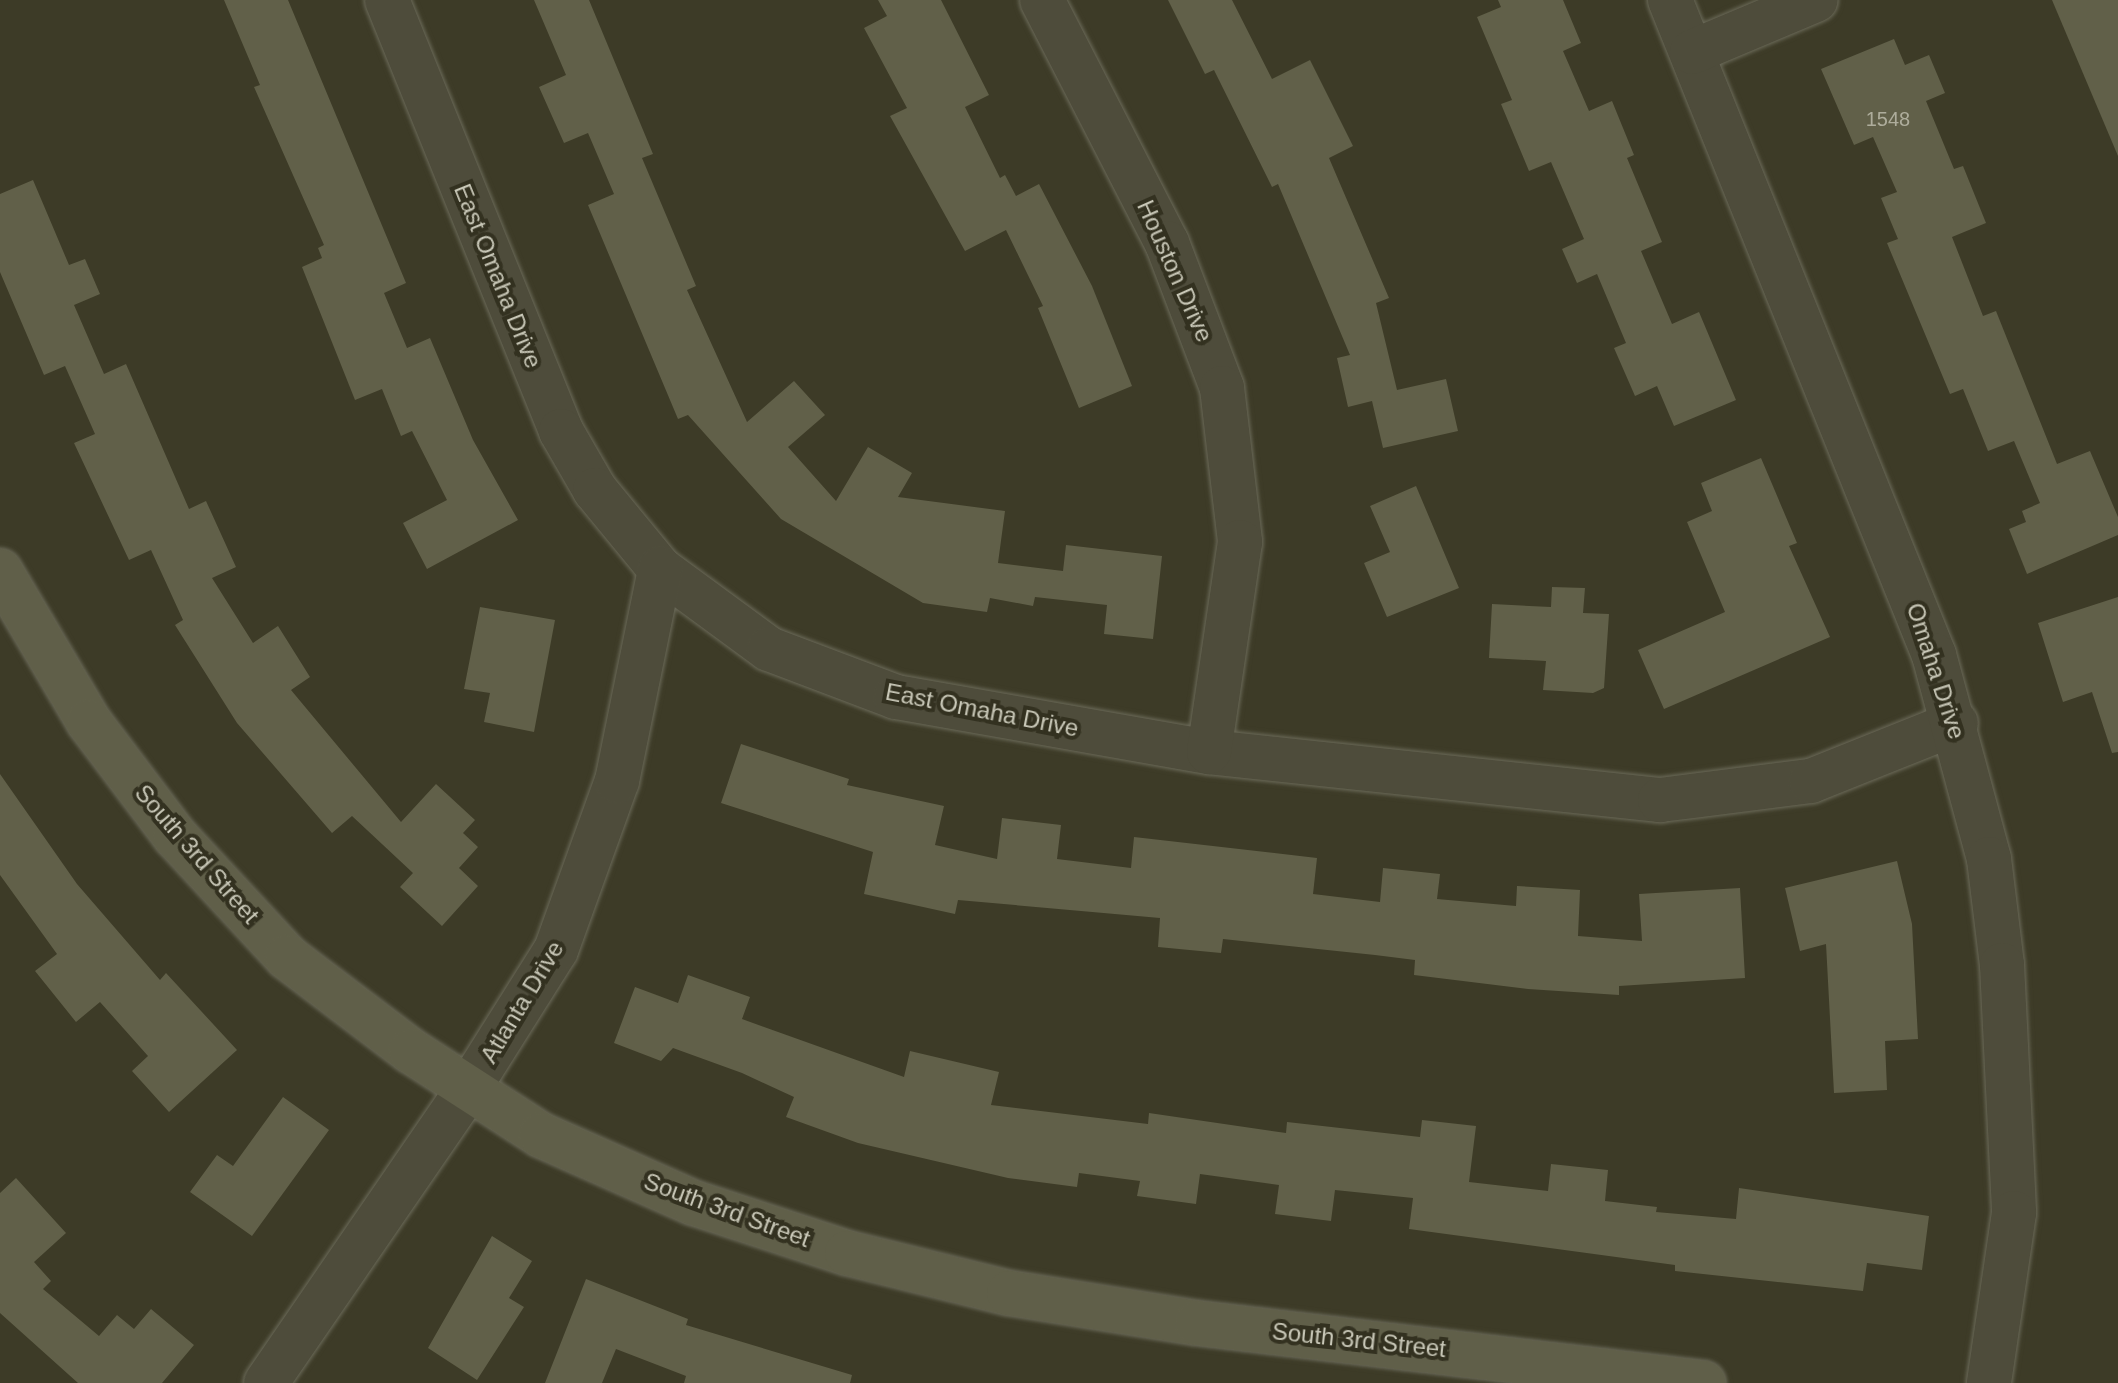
<!DOCTYPE html>
<html>
<head>
<meta charset="utf-8">
<style>
	body { margin:0 }
	#map { position:relative; width:2118px; height:1383px; overflow:hidden; background:#3d3b27; font-family:Arial,sans-serif }
	div>[style] { position:absolute }
	[style*='--x'] { left:calc(var(--x)*1px); top:calc(var(--y)*1px); width:calc(var(--w)*1px); rotate:calc(var(--a)*1deg) }
	.building>* { inset:0; background:#616049 }
	.roads { filter:drop-shadow(0 0 2px #6b6a59) drop-shadow(0 0 2px #6b6a59) }
	.street>* { height:44px; margin:-22px; padding:0 22px; transform-origin:22px; border-radius:22px; background:#4e4c3b }
	.secondary>* { height:44px; margin:-22px; padding:0 22px; transform-origin:22px; border-radius:22px; background:#605f49 }
	span { translate:-50% -50%; white-space:nowrap; text-align:center; line-height:1.15; -webkit-text-stroke:8px #333120; paint-order:stroke }
	.number-label { font-size:20px; color:#aead9c }
	.number-label span { -webkit-text-stroke-width:0 }
	.street-label { font-size:24px; color:#c8c7b7 }
</style>
</head>
<body>
<div id="map">
	<div class="building">
		<div style="clip-path:polygon(224px 0,288px 0,406px 283px,384px 293px,407px 348px,430px 338px,473px 440px,518px 520px,427px 569px,403px 523px,447px 500px,412px 431px,401px 436px,382px 389px,355px 400px,302px 267px,322px 258px,318px 248px,324px 245px,254px 87px,260px 85px)"></div>
		<div style="clip-path:polygon(534px 0,589px 0,653px 154px,642px 158px,696px 286px,687px 290px,747px 422px,794px 381px,825px 415px,788px 447px,836px 501px,868px 447px,912px 473px,898px 497px,1005px 511px,998px 563px,1063px 571px,1066px 545px,1162px 556px,1153px 639px,1104px 634px,1107px 605px,1035px 597px,1033px 606px,990px 598px,987px 612px,923px 603px,781px 519px,688px 415px,678px 419px,588px 205px,614px 194px,588px 133px,564px 143px,539px 87px,566px 75px)"></div>
		<div style="clip-path:polygon(878px 0,941px 0,989px 95px,965px 107px,1000px 178px,1005px 175px,1016px 196px,1039px 184px,1092px 286px,1132px 386px,1079px 408px,1038px 308px,1043px 306px,1006px 230px,965px 251px,890px 116px,907px 108px,864px 28px,887px 16px)"></div>
		<div style="clip-path:polygon(1168px 0,1232px 0,1272px 79px,1310px 60px,1353px 146px,1329px 158px,1389px 298px,1376px 303px,1397px 390px,1446px 379px,1458px 431px,1383px 448px,1372px 401px,1348px 407px,1337px 358px,1350px 355px,1278px 184px,1272px 187px,1214px 70px,1205px 74px)"></div>
		<div style="clip-path:polygon(1498px 0,1563px 0,1581px 43px,1563px 51px,1589px 111px,1612px 101px,1634px 155px,1627px 158px,1662px 242px,1641px 251px,1672px 324px,1699px 312px,1736px 400px,1674px 426px,1657px 386px,1635px 396px,1614px 348px,1626px 343px,1597px 274px,1577px 283px,1562px 249px,1584px 239px,1551px 162px,1529px 171px,1501px 104px,1512px 100px,1477px 17px,1501px 7px)"></div>
		<div style="clip-path:polygon(2052px 0,2118px 0,2118px 156px)"></div>
		<div style="clip-path:polygon(1894px 39px,1905px 65px,1929px 55px,1945px 93px,1926px 101px,1954px 169px,1963px 166px,1986px 223px,1952px 237px,1983px 316px,1996px 311px,2057px 464px,2090px 451px,2118px 517px,2118px 535px,2027px 574px,2009px 529px,2026px 522px,2022px 511px,2040px 503px,2014px 441px,1988px 451px,1963px 389px,1950px 394px,1887px 243px,1898px 239px,1881px 198px,1897px 192px,1873px 137px,1854px 145px,1821px 69px)"></div>
		<div style="clip-path:polygon(33px 180px,69px 265px,85px 259px,100px 294px,74px 305px,104px 374px,126px 364px,189px 509px,206px 501px,236px 567px,212px 578px,253px 643px,278px 626px,310px 677px,291px 690px,401px 822px,436px 784px,475px 820px,463px 833px,478px 847px,459px 868px,478px 886px,442px 926px,400px 887px,413px 873px,352px 816px,332px 833px,237px 723px,175px 625px,183px 620px,151px 550px,129px 560px,74px 443px,95px 434px,65px 366px,44px 375px,0 272px,0 194px)"></div>
		<div style="clip-path:polygon(1761px 458px,1797px 543px,1789px 546px,1830px 637px,1664px 709px,1638px 650px,1725px 612px,1687px 522px,1712px 511px,1701px 483px)"></div>
		<div style="clip-path:polygon(1416px 486px,1459px 588px,1387px 617px,1364px 563px,1390px 552px,1370px 506px)"></div>
		<div style="clip-path:polygon(1552px 587px,1585px 588px,1583px 613px,1609px 614px,1604px 688px,1593px 693px,1543px 690px,1546px 661px,1489px 658px,1492px 604px,1551px 607px)"></div>
		<div style="clip-path:polygon(2118px 597px,2118px 752px,2112px 753px,2092px 692px,2063px 702px,2038px 623px)"></div>
		<div style="clip-path:polygon(480px 607px,555px 620px,534px 732px,484px 722px,490px 693px,464px 689px)"></div>
		<div style="clip-path:polygon(741px 744px,849px 779px,847px 785px,944px 806px,935px 845px,997px 859px,1002px 818px,1061px 825px,1057px 859px,1131px 868px,1134px 837px,1317px 858px,1313px 894px,1380px 902px,1383px 868px,1440px 874px,1437px 899px,1516px 906px,1517px 886px,1580px 890px,1578px 936px,1642px 941px,1639px 894px,1740px 888px,1745px 978px,1619px 986px,1619px 995px,1528px 989px,1414px 975px,1415px 960px,1375px 955px,1223px 939px,1221px 953px,1158px 947px,1160px 918px,958px 900px,955px 914px,864px 894px,873px 852px,721px 803px)"></div>
		<div style="clip-path:polygon(0 774px,77px 884px,160px 980px,166px 973px,237px 1050px,169px 1112px,132px 1071px,148px 1056px,100px 1002px,76px 1022px,35px 971px,57px 954px,0 875px)"></div>
		<div style="clip-path:polygon(1897px 861px,1912px 924px,1918px 1039px,1885px 1041px,1887px 1090px,1834px 1093px,1826px 944px,1800px 951px,1785px 888px)"></div>
		<div style="clip-path:polygon(688px 975px,750px 997px,742px 1019px,904px 1077px,910px 1051px,999px 1072px,991px 1105px,1148px 1124px,1149px 1113px,1286px 1133px,1287px 1122px,1420px 1137px,1422px 1120px,1476px 1126px,1469px 1182px,1548px 1191px,1551px 1164px,1608px 1170px,1605px 1201px,1657px 1207px,1656px 1212px,1736px 1219px,1739px 1188px,1929px 1216px,1922px 1270px,1867px 1263px,1863px 1291px,1675px 1271px,1675px 1265px,1409px 1229px,1413px 1198px,1335px 1190px,1331px 1221px,1275px 1214px,1279px 1185px,1200px 1174px,1196px 1204px,1137px 1196px,1140px 1181px,1079px 1173px,1077px 1187px,1008px 1178px,858px 1143px,786px 1117px,794px 1097px,742px 1073px,673px 1048px,661px 1061px,614px 1043px,635px 987px,678px 1003px)"></div>
		<div style="clip-path:polygon(283px 1097px,329px 1130px,252px 1236px,190px 1192px,217px 1155px,233px 1166px)"></div>
		<div style="clip-path:polygon(16px 1178px,66px 1233px,34px 1262px,51px 1281px,43px 1289px,99px 1336px,117px 1315px,134px 1329px,151px 1309px,194px 1345px,162px 1383px,78px 1383px,0 1313px,0 1193px)"></div>
		<div style="clip-path:polygon(492px 1236px,532px 1261px,509px 1298px,524px 1307px,477px 1380px,428px 1348px)"></div>
		<div style="clip-path:polygon(586px 1279px,688px 1319px,686px 1325px,852px 1375px,850px 1383px,684px 1383px,686px 1376px,616px 1349px,602px 1383px,545px 1383px)"></div>
	</div>
	<div class="roads">
		<div class="street">
			<div style="--x:387;--y:0;--w:465;--a:68"></div>
			<div style="--x:561;--y:431;--w:68;--a:60"></div>
			<div style="--x:595;--y:490;--w:102;--a:50.6"></div>
			<div style="--x:660;--y:569;--w:135;--a:36.3"></div>
			<div style="--x:769;--y:649;--w:136;--a:20.7"></div>
			<div style="--x:896;--y:697;--w:318;--a:10"></div>
			<div style="--x:1209;--y:752;--w:454;--a:6.1"></div>
			<div style="--x:1660;--y:800;--w:152;--a:-7.2"></div>
			<div style="--x:1811;--y:781;--w:156;--a:-21.8"></div>
			<div style="--x:1042;--y:0;--w:273;--a:62.8"></div>
			<div style="--x:1167;--y:243;--w:155;--a:69.2"></div>
			<div style="--x:1222;--y:388;--w:155;--a:83.3"></div>
			<div style="--x:1240;--y:542;--w:212;--a:98.4"></div>
			<div style="--x:1670;--y:0;--w:706;--a:68.05"></div>
			<div style="--x:1934;--y:655;--w:211;--a:74.9"></div>
			<div style="--x:1989;--y:859;--w:107;--a:83"></div>
			<div style="--x:2002;--y:965;--w:248;--a:87.2"></div>
			<div style="--x:2014;--y:1213;--w:172;--a:98.4"></div>
			<div style="--x:1692;--y:52;--w:134;--a:-22.8"></div>
			<div style="--x:266;--y:1383;--w:358;--a:-55.5"></div>
			<div style="--x:469;--y:1088;--w:163;--a:-57.8"></div>
			<div style="--x:556;--y:950;--w:180;--a:-70.2"></div>
			<div style="--x:617;--y:781;--w:216;--a:-78.5"></div>
		</div>
		<div class="secondary">
			<div style="--x:0;--y:571;--w:175;--a:59.5"></div>
			<div style="--x:89;--y:722;--w:143;--a:53"></div>
			<div style="--x:175;--y:836;--w:165;--a:47.2"></div>
			<div style="--x:287;--y:957;--w:156;--a:37.2"></div>
			<div style="--x:411;--y:1051;--w:155;--a:32.9"></div>
			<div style="--x:541;--y:1135;--w:167;--a:24"></div>
			<div style="--x:694;--y:1203;--w:161;--a:18.1"></div>
			<div style="--x:847;--y:1253;--w:167;--a:13.9"></div>
			<div style="--x:1009;--y:1293;--w:190;--a:9.1"></div>
			<div style="--x:1197;--y:1323;--w:510;--a:6.76"></div>
		</div>
	</div>
	<div class="number-label">
		<span style="left:1888px;top:119px">1548</span>
	</div>
	<div class="street-label">
		<span style="left:1175px;top:271px;rotate:66deg">Houston Drive</span>
		<span style="left:498px;top:276px;rotate:68deg">East Omaha Drive</span>
		<span style="left:1936px;top:671px;rotate:72deg">Omaha Drive</span>
		<span style="left:982px;top:710px;rotate:11deg">East Omaha Drive</span>
		<span style="left:197px;top:854px;rotate:49deg">South 3rd Street</span>
		<span style="left:522px;top:1002px;rotate:-59deg">Atlanta Drive</span>
		<span style="left:727px;top:1210px;rotate:20deg">South 3rd Street</span>
		<span style="left:1359px;top:1340px;rotate:6deg">South 3rd Street</span>
	</div>
</div>
</body>
</html>
